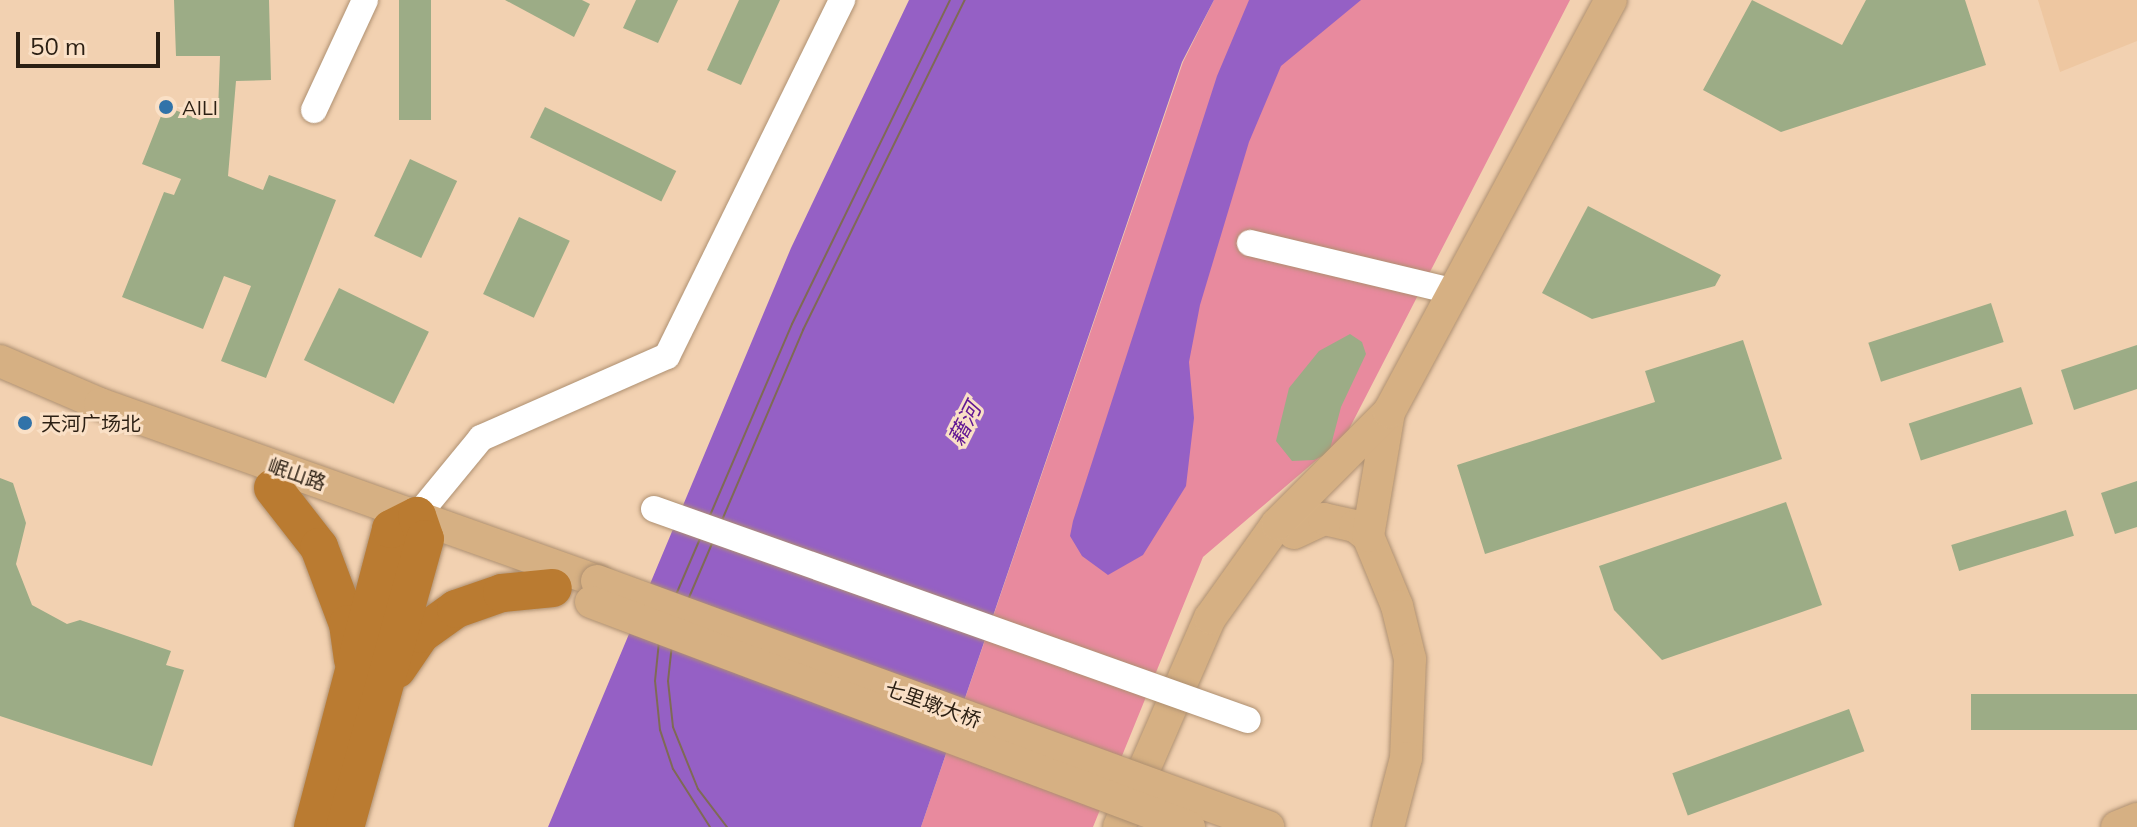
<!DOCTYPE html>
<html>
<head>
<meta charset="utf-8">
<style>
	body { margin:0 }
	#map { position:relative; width:2137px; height:827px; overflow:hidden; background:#f2d1b1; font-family:Mulish,"Noto Sans SC",sans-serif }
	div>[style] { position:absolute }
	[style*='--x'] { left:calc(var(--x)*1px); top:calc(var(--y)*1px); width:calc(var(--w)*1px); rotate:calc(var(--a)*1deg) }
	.built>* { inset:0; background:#eec7a1 }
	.green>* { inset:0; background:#e88a9e }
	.water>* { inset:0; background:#9560c5 }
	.building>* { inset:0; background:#9cac86; transform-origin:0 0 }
	.roads { filter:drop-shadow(0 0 2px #ae9071) drop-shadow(0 0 2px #ae9071) }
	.minor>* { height:26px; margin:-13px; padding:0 13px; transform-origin:13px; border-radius:13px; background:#fff }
	.major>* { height:32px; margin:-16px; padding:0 16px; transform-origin:16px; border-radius:16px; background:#d6b083 }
	.highway>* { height:38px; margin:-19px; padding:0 19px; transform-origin:19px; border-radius:19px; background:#ba7b31 }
	.tram>* { height:2px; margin:-1px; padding:0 1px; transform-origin:1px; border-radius:1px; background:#7f6a55 }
	.bridges { filter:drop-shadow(0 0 2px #ae9071) drop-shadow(0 0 2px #ae9071) }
	.minor-bridge>* { height:26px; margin:-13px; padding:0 13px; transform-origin:13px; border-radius:13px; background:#fff }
	.major-bridge>* { height:32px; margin:-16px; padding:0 16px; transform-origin:16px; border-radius:16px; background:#d6b083 }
	.dots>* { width:22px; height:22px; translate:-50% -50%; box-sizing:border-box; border:4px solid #fae0c6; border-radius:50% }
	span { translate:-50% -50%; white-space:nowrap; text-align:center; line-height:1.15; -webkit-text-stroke:6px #fae0c6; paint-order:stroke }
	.poi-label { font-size:20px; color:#2b1f13 }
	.left { translate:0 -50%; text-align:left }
	.street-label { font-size:20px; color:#2b1f13 }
	.water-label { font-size:22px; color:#621894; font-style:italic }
	.scale { position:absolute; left:16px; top:32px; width:144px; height:36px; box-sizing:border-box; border:4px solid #2b1f13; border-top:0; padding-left:10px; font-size:24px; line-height:28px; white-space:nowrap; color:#2b1f13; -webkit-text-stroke:6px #fae0c6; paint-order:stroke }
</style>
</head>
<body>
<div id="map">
	<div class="built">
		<div style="clip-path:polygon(2038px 0,2137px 0,2137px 41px,2060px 72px)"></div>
	</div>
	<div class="green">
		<div style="clip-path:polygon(1214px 0,1570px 0,1346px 435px,1203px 557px,1093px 827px,921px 827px,1183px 62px)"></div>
	</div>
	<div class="water">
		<div style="clip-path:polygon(909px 0,1214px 0,1182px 62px,921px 827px,548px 827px,791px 248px)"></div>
		<div style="clip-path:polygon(1249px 0,1361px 0,1281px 66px,1249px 142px,1200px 305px,1189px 362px,1194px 418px,1186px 486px,1143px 555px,1108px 575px,1082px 556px,1070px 536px,1073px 521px,1217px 76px)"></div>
	</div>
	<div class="building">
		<div style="clip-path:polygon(174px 0,269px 0,271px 80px,236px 81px,228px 176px,263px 190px,269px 175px,336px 200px,266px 378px,221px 361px,251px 286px,224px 276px,203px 329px,122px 297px,164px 192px,174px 195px,181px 179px,142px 164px,165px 106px,200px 120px,218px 112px,220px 56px,176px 56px)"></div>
		<div style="left:399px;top:0;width:32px;height:120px"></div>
		<div style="clip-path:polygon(505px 0,582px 0,590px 4px,574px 37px)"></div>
		<div style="clip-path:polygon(636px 0,678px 0,658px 43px,623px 28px)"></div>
		<div style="clip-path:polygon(739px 0,780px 0,741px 85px,707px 70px)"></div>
		<div style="clip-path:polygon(1752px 0,1842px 45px,1866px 0,1965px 0,1986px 65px,1781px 132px,1703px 90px)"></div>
		<div style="left:545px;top:107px;width:146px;height:34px;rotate:26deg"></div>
		<div style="left:410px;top:159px;width:52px;height:85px;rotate:25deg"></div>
		<div style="clip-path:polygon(1588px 206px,1721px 275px,1715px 286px,1592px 319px,1542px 293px)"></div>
		<div style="left:519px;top:217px;width:56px;height:85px;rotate:25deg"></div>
		<div style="left:339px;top:288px;width:100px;height:80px;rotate:26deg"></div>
		<div style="left:1991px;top:303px;width:41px;height:129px;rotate:72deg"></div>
		<div style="clip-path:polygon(1350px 334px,1362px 342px,1366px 354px,1341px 407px,1329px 453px,1314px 460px,1292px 461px,1276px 441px,1289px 388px,1319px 351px)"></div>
		<div style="clip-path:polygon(1743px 340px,1782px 459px,1485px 554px,1457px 465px,1655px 402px,1645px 371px)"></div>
		<div style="clip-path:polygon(2137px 345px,2137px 389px,2074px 410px,2061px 370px)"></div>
		<div style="left:2021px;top:387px;width:39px;height:118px;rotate:72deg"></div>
		<div style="clip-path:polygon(0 478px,13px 483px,26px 523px,16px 564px,32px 605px,67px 624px,80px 620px,171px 651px,166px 665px,184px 670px,152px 766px,0 716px)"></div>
		<div style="clip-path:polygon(2137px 481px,2137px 527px,2115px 534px,2101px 493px)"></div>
		<div style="clip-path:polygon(1786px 502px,1822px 605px,1662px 660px,1614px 610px,1599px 566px)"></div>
		<div style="left:2066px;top:510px;width:27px;height:120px;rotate:73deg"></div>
		<div style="left:2137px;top:694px;width:36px;height:166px;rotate:90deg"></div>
		<div style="left:1849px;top:709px;width:45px;height:188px;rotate:70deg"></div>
	</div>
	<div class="roads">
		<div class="minor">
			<div style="--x:314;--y:110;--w:121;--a:-65.1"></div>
			<div style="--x:1250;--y:243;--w:211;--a:13.4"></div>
			<div style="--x:417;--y:516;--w:101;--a:-50.6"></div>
			<div style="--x:481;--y:438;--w:203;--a:-23.8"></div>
			<div style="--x:667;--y:356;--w:397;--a:-63.8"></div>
		</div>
		<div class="major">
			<div style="--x:0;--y:361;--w:109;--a:23.3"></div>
			<div style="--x:100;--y:404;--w:528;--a:19.6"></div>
			<div style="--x:1294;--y:533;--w:33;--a:-25"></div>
			<div style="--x:1324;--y:519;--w:32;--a:13"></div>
			<div style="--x:1355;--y:526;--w:16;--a:38"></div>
			<div style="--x:1368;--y:536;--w:76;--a:67.5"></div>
			<div style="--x:1397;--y:606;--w:55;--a:76.2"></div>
			<div style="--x:1410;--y:659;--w:99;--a:92.3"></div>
			<div style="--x:1406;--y:758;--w:71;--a:104.6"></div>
			<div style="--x:1368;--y:536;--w:126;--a:-80.4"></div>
			<div style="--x:1119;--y:827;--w:228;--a:-66.5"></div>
			<div style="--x:1210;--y:618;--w:115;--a:-54.5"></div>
			<div style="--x:1277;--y:524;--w:158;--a:-45"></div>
			<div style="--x:1389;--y:412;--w:468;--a:-61.7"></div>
			<div style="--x:2117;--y:827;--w:22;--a:-22"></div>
		</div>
		<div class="highway">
			<div style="--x:273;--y:488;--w:75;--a:52.1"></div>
			<div style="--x:319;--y:547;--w:82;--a:69.4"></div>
			<div style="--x:348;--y:624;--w:36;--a:82"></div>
			<div style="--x:397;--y:669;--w:42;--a:-55.6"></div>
			<div style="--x:421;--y:634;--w:43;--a:-35.5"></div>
			<div style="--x:456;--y:609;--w:49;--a:-19.2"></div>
			<div style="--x:502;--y:593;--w:51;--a:-5.6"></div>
			<div style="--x:313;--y:827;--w:308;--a:-75.3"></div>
			<div style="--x:391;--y:529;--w:29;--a:-27"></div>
			<div style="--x:417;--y:516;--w:24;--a:71"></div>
			<div style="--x:425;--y:539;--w:299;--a:105.5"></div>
		</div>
	</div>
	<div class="tram">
		<div style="--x:710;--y:827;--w:69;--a:-122.5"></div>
		<div style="--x:673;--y:769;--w:41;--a:-108.4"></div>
		<div style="--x:660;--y:730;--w:49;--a:-95.8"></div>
		<div style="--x:655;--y:681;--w:49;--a:-84.2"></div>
		<div style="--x:660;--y:632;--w:335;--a:-66.8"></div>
		<div style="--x:792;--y:324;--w:360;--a:-64"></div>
		<div style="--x:727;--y:827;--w:48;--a:-127.3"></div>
		<div style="--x:698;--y:789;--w:67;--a:-112"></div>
		<div style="--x:673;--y:727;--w:46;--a:-96.2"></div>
		<div style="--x:668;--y:681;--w:46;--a:-83.8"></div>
		<div style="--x:673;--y:635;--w:332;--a:-66.9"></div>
		<div style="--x:803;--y:330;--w:368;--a:-63.9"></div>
	</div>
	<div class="bridges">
		<div class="minor-bridge">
			<div style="--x:654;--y:509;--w:630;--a:19.56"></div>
		</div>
		<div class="major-bridge">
			<div style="--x:597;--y:581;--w:715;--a:20.13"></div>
			<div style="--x:591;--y:602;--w:639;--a:20.62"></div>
		</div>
	</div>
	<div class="dots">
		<div style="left:166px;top:107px;background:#3173a9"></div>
		<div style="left:25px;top:423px;background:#3173a9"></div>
	</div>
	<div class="poi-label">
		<span class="left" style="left:182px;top:107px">AILI</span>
		<span class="left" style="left:41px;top:423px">天河广场北</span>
	</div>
	<div class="street-label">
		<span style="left:297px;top:474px;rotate:19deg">岷山路</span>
		<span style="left:933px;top:704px;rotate:20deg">七里墩大桥</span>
	</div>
	<div class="water-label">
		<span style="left:965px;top:424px;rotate:-63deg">藉河</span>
	</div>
	<div class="scale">50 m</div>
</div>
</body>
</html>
